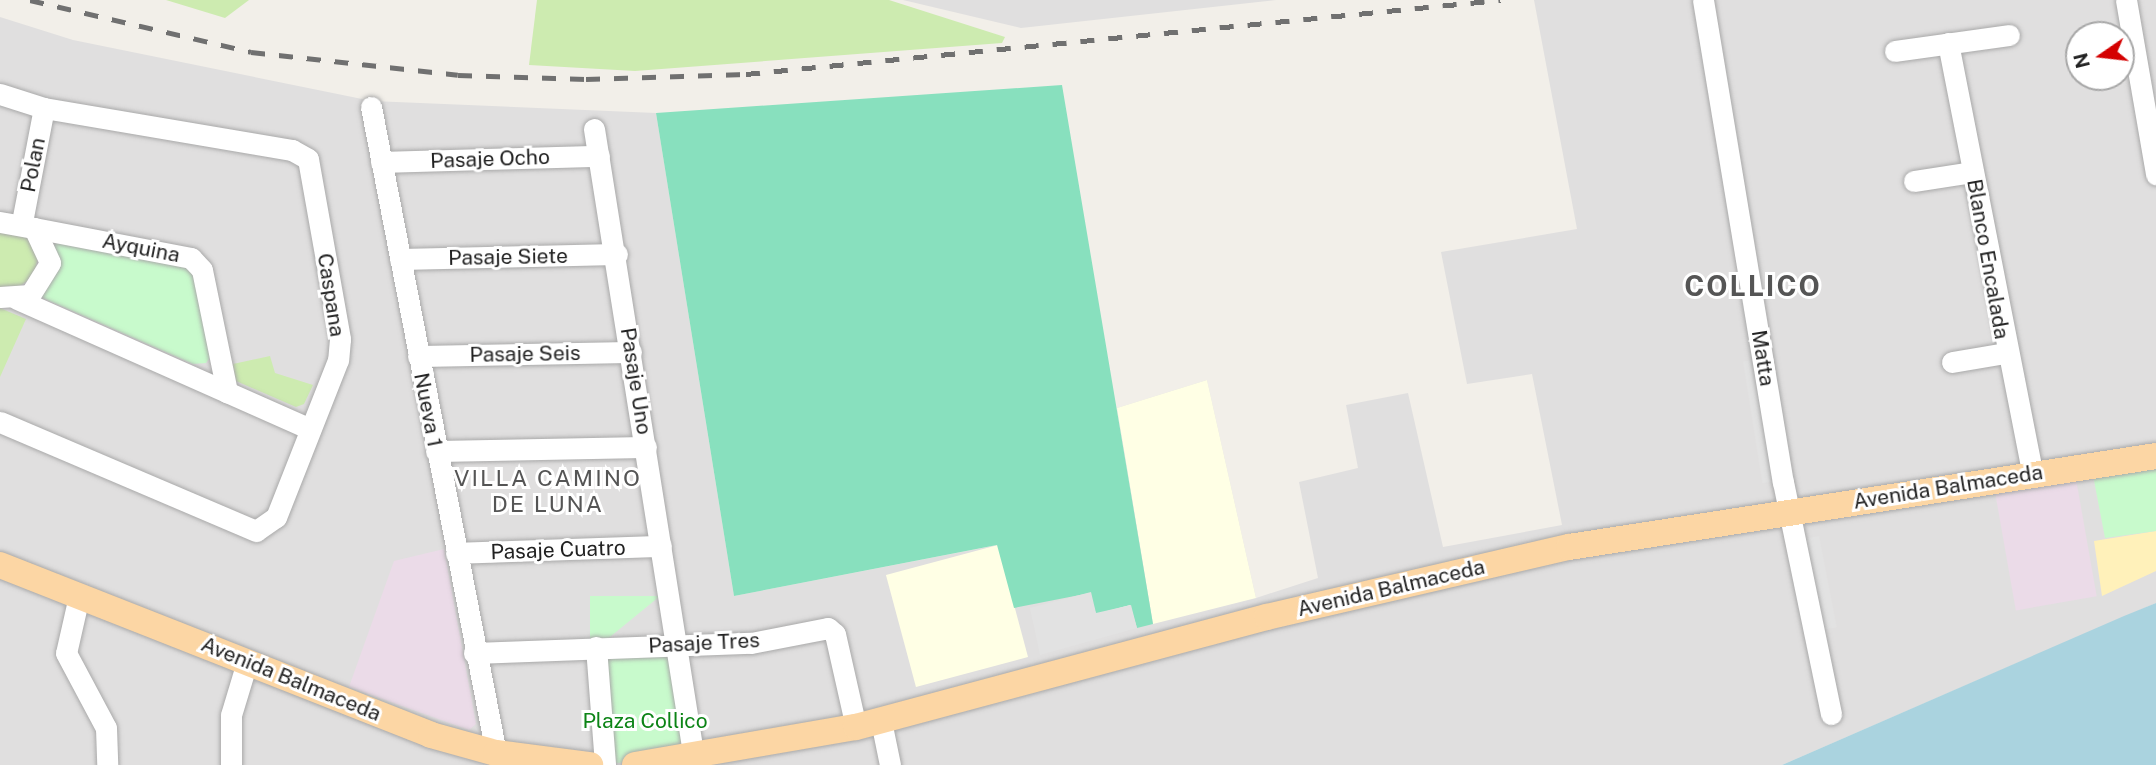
<!DOCTYPE html>
<html>
<head>
<meta charset="utf-8">
<style>
	body { margin:0 }
	#map { position:relative; width:2156px; height:765px; overflow:hidden; background:#f2efe9; font-family:"Public Sans",sans-serif }
	div>[style] { position:absolute }
	[style*='--x'] { left:calc(var(--x)*1px); top:calc(var(--y)*1px); width:calc(var(--w)*1px); rotate:calc(var(--a)*1deg) }
	.residential>* { inset:0; background:#e0dfdf }
	.industrial>* { inset:0; background:#ebdbe8; transform-origin:0 0 }
	.education>* { inset:0; background:#ffffe5; transform-origin:0 0 }
	.grass>* { inset:0; background:#cdebb0 }
	.sand>* { inset:0; background:#fff1ba }
	.park>* { inset:0; background:#c8facc }
	.pitch>* { inset:0; background:#88e0be }
	.parking>* { inset:0; background:#e2e2e2; transform-origin:0 0 }
	.water>* { inset:0; background:#aad3df }
	.roads { filter:drop-shadow(0 0 2px #a9a9a9) drop-shadow(0 0 2px #a9a9a9) }
	.minor>* { height:21px; margin:-10.5px; padding:0 10.5px; transform-origin:10.5px; border-radius:10.5px; background:#fff }
	.major>* { height:26px; margin:-13px; padding:0 13px; transform-origin:13px; border-radius:13px; background:#fcd6a4 }
	.rail>* { height:5px; margin-top:-2.5px; transform-origin:0; background:repeating-linear-gradient(90deg,#707070 0 14px,transparent 0 28px) }
	span { translate:-50% -50%; white-space:nowrap; text-align:center; line-height:1.15; -webkit-text-stroke:6px #fff; paint-order:stroke }
	.street-label { font-size:21px; color:#222 }
	.park-label { font-size:21px; color:#0c8416 }
	.neighbourhood-label { font-size:23px; color:#555; letter-spacing:2px }
	.district-label { font-size:28px; color:#555; font-weight:700; letter-spacing:2px }
	.north { position:absolute; left:2065px; top:21px; width:70px; height:70px; box-sizing:border-box; background:#fff; border:2px solid #a7a7a7; border-radius:50%; rotate:256deg; font-size:19px; font-weight:700; line-height:28px; text-align:center; color:#222 }
	.north::after { content:''; display:block; margin:auto; width:24px; height:32px; background:#d40000; clip-path:polygon(50% 0,100% 100%,50% 72%,0 100%) }
</style>
</head>
<body>
<div id="map">
	<div class="residential">
		<div style="clip-path:polygon(903px 0,1276px 0,1021px 28px)"></div>
		<div style="clip-path:polygon(evenodd,1534px 0,2156px 0,2156px 603px,1782px 765px,0 765px,0 17px,73px 40px,372px 101px,656px 113px,734px 596px,998px 545px,1152px 624px,1117px 408px,1207px 380px,1256px 598px,1318px 578px,1299px 482px,1358px 468px,1346px 405px,1408px 393px,1443px 547px,1562px 525px,1532px 374px,1467px 384px,1441px 252px,1577px 229px,1534px 0,2079px 35px,2121px 35px,2121px 77px,2079px 77px,2079px 35px)"></div>
	</div>
	<div class="industrial">
		<div style="left:2076px;top:479px;width:119px;height:82px;rotate:80deg"></div>
		<div style="clip-path:polygon(444px 549px,476px 724px,469px 730px,349px 687px,394px 561px)"></div>
	</div>
	<div class="education">
		<div style="clip-path:polygon(1207px 380px,1256px 598px,1153px 624px,1117px 408px)"></div>
		<div style="left:998px;top:545px;width:116px;height:116px;rotate:75deg"></div>
	</div>
	<div class="grass">
		<div style="clip-path:polygon(166px 0,249px 0,225px 18px)"></div>
		<div style="clip-path:polygon(537px 0,889px 0,1005px 37px,1002px 43px,635px 71px,529px 65px)"></div>
		<div style="clip-path:polygon(0 230px,27px 233px,39px 254px,33px 277px,20px 286px,0 287px)"></div>
		<div style="clip-path:polygon(0 308px,26px 319px,0 377px)"></div>
		<div style="clip-path:polygon(270px 356px,275px 373px,313px 385px,304px 404px,296px 407px,236px 381px,233px 364px)"></div>
	</div>
	<div class="sand">
		<div style="clip-path:polygon(2156px 531px,2156px 571px,2102px 596px,2094px 541px)"></div>
	</div>
	<div class="park">
		<div style="clip-path:polygon(57px 237px,192px 259px,213px 353px,206px 363px,193px 364px,43px 298px,39px 292px)"></div>
		<div style="clip-path:polygon(2156px 461px,2156px 531px,2105px 538px,2092px 470px)"></div>
		<div style="clip-path:polygon(590px 596px,660px 596px,605px 641px,590px 641px)"></div>
		<div style="clip-path:polygon(673px 654px,688px 746px,681px 757px,617px 763px,608px 755px,603px 659px)"></div>
	</div>
	<div class="pitch">
		<div style="clip-path:polygon(1062px 85px,1153px 624px,1137px 628px,1130px 605px,1096px 614px,1090px 593px,1014px 608px,997px 545px,734px 596px,656px 113px)"></div>
	</div>
	<div class="parking">
		<div style="left:1753px;top:360px;width:123px;height:10px;rotate:81deg"></div>
		<div style="left:1819px;top:536px;width:93px;height:13px;rotate:79deg"></div>
		<div style="clip-path:polygon(1091px 592px,1096px 613px,1131px 605px,1137px 628px,1040px 655px,1030px 608px)"></div>
	</div>
	<div class="water">
		<div style="clip-path:polygon(2156px 603px,2156px 765px,1782px 765px,2124px 616px)"></div>
	</div>
	<div class="roads">
		<div class="minor">
			<div style="--x:1703;--y:0;--w:489;--a:80.6"></div>
			<div style="--x:1783;--y:482;--w:237;--a:78.3"></div>
			<div style="--x:2126;--y:0;--w:177;--a:80.2"></div>
			<div style="--x:1948;--y:43;--w:438;--a:78.9"></div>
			<div style="--x:1895;--y:51;--w:115;--a:-8"></div>
			<div style="--x:0;--y:94;--w:46;--a:17.7"></div>
			<div style="--x:44;--y:108;--w:252;--a:9.6"></div>
			<div style="--x:292;--y:150;--w:18;--a:29"></div>
			<div style="--x:308;--y:159;--w:183;--a:79.9"></div>
			<div style="--x:340;--y:339;--w:21;--a:95"></div>
			<div style="--x:338;--y:360;--w:169;--a:111.5"></div>
			<div style="--x:276;--y:517;--w:24;--a:145"></div>
			<div style="--x:256;--y:531;--w:278;--a:-156.9"></div>
			<div style="--x:371;--y:107;--w:658;--a:79.05"></div>
			<div style="--x:594;--y:129;--w:638;--a:80.98"></div>
			<div style="--x:381;--y:162;--w:218;--a:-1.6"></div>
			<div style="--x:1914;--y:181;--w:59;--a:-8.8"></div>
			<div style="--x:0;--y:222;--w:35;--a:10"></div>
			<div style="--x:34;--y:228;--w:38;--a:65"></div>
			<div style="--x:50;--y:263;--w:38;--a:122"></div>
			<div style="--x:30;--y:295;--w:30;--a:176"></div>
			<div style="--x:22;--y:222;--w:116;--a:-79.1"></div>
			<div style="--x:34;--y:228;--w:160;--a:10.8"></div>
			<div style="--x:191;--y:258;--w:16;--a:47"></div>
			<div style="--x:202;--y:270;--w:125;--a:78.4"></div>
			<div style="--x:400;--y:259;--w:217;--a:-1.3"></div>
			<div style="--x:17;--y:299;--w:321;--a:23.9"></div>
			<div style="--x:418;--y:356;--w:213;--a:-1.1"></div>
			<div style="--x:1952;--y:362;--w:54;--a:-9.6"></div>
			<div style="--x:436;--y:451;--w:210;--a:-1.1"></div>
			<div style="--x:456;--y:553;--w:205;--a:-2"></div>
			<div style="--x:79;--y:596;--w:58;--a:102.8"></div>
			<div style="--x:66;--y:653;--w:85;--a:61.9"></div>
			<div style="--x:106;--y:728;--w:37;--a:88"></div>
			<div style="--x:596;--y:647;--w:118;--a:85.6"></div>
			<div style="--x:474;--y:653;--w:277;--a:-2.1"></div>
			<div style="--x:751;--y:643;--w:78;--a:-11"></div>
			<div style="--x:828;--y:628;--w:9;--a:41"></div>
			<div style="--x:835;--y:634;--w:95;--a:77.3"></div>
			<div style="--x:881;--y:721;--w:45;--a:78.4"></div>
			<div style="--x:231;--y:765;--w:50;--a:-90"></div>
			<div style="--x:231;--y:715;--w:55;--a:-73.2"></div>
		</div>
		<div class="major">
			<div style="--x:0;--y:565;--w:463;--a:21.5"></div>
			<div style="--x:431;--y:735;--w:67;--a:15.5"></div>
			<div style="--x:496;--y:753;--w:95;--a:7.3"></div>
			<div style="--x:635;--y:765;--w:224;--a:-9.8"></div>
			<div style="--x:856;--y:727;--w:425;--a:-15"></div>
			<div style="--x:1267;--y:617;--w:310;--a:-13.1"></div>
			<div style="--x:1569;--y:547;--w:594;--a:-8.81"></div>
		</div>
	</div>
	<div class="rail">
		<div style="--x:30;--y:0;--w:227;--a:13.2"></div>
		<div style="--x:251;--y:52;--w:208;--a:6.3"></div>
		<div style="--x:458;--y:75;--w:128;--a:1.8"></div>
		<div style="--x:586;--y:79;--w:160;--a:-1.8"></div>
		<div style="--x:746;--y:74;--w:758;--a:-5.61"></div>
	</div>
	<div class="street-label">
		<span style="left:490px;top:159px;rotate:-2deg">Pasaje Ocho</span>
		<span style="left:33px;top:165px;rotate:-79deg">Polan</span>
		<span style="left:141px;top:248px;rotate:11deg">Ayquina</span>
		<span style="left:508px;top:257px;rotate:-1deg">Pasaje Siete</span>
		<span style="left:1988px;top:259px;rotate:80deg">Blanco Encalada</span>
		<span style="left:331px;top:295px;rotate:81deg">Caspana</span>
		<span style="left:525px;top:354px;rotate:-1deg">Pasaje Seis</span>
		<span style="left:1763px;top:358px;rotate:81deg">Matta</span>
		<span style="left:636px;top:381px;rotate:81deg">Pasaje Uno</span>
		<span style="left:428px;top:410px;rotate:79deg">Nueva 1</span>
		<span style="left:1948px;top:487px;rotate:-9deg">Avenida Balmaceda</span>
		<span style="left:558px;top:550px;rotate:-2deg">Pasaje Cuatro</span>
		<span style="left:1391px;top:588px;rotate:-13deg">Avenida Balmaceda</span>
		<span style="left:704px;top:643px;rotate:-3deg">Pasaje Tres</span>
		<span style="left:291px;top:679px;rotate:22deg">Avenida Balmaceda</span>
	</div>
	<div class="park-label">
		<span style="left:645px;top:721px">Plaza Collico</span>
	</div>
	<div class="neighbourhood-label">
		<span style="left:548px;top:491px">VILLA CAMINO<br>DE LUNA</span>
	</div>
	<div class="district-label">
		<span style="left:1753px;top:286px">COLLICO</span>
	</div>
	<div class="north">N</div>
</div>
</body>
</html>
